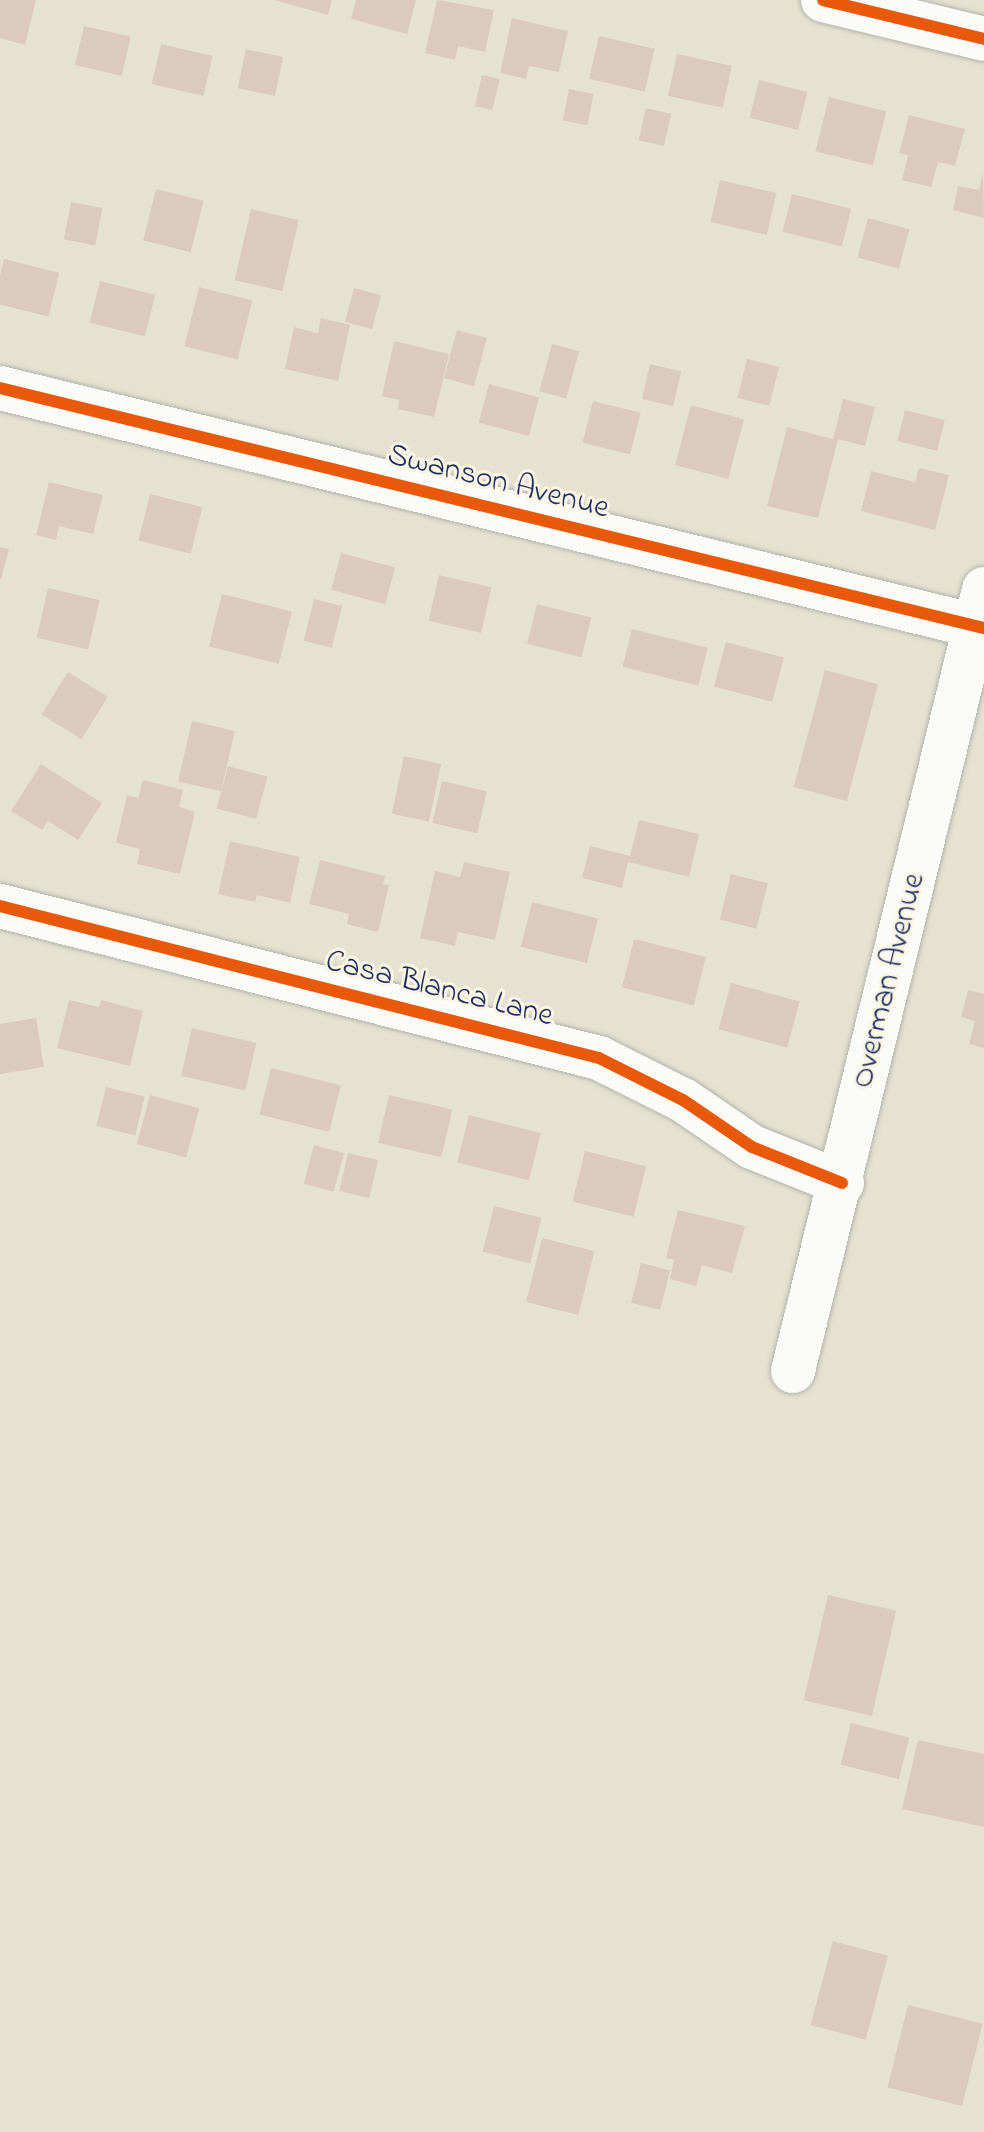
<!DOCTYPE html>
<html>
<head>
<meta charset="utf-8">
<style>
	body { margin:0 }
	#map { position:relative; width:984px; height:2132px; overflow:hidden; background:#e6e2d1; font-family:"Indie Flower",sans-serif }
	div>[style] { position:absolute }
	[style*='--x'] { left:calc(var(--x)*1px); top:calc(var(--y)*1px); width:calc(var(--w)*1px); rotate:calc(var(--a)*1deg) }
	.building>* { inset:0; background:#dccbbd; transform-origin:0 0 }
	.roads { filter:drop-shadow(0 0 2px #b3b3ad) drop-shadow(0 0 2px #b3b3ad) }
	.minor>* { height:44px; margin:-22px; padding:0 22px; transform-origin:22px; border-radius:22px; background:#fbfbf8 }
	.cycleway>* { height:12px; margin:-6px; padding:0 6px; transform-origin:6px; border-radius:6px; background:#e8590c }
	span { translate:-50% -50%; white-space:nowrap; text-align:center; line-height:1.15; -webkit-text-stroke:6px #fcf5e5; paint-order:stroke }
	.street-label { font-size:32px; color:#1b2f5e }
</style>
</head>
<body>
<div id="map">
	<div class="building">
		<div style="clip-path:polygon(0 0,36px 0,25px 45px,0 38px)"></div>
		<div style="clip-path:polygon(274px 0,332px 0,328px 15px)"></div>
		<div style="clip-path:polygon(356px 0,416px 0,407px 34px,351px 19px)"></div>
		<div style="clip-path:polygon(437px 0,494px 10px,485px 52px,458px 46px,455px 60px,425px 53px)"></div>
		<div style="clip-path:polygon(512px 18px,568px 31px,559px 72px,529px 66px,526px 79px,500px 73px)"></div>
		<div style="left:84px;top:26px;width:48px;height:40px;rotate:13deg"></div>
		<div style="left:599px;top:36px;width:57px;height:44px;rotate:13deg"></div>
		<div style="left:161px;top:44px;width:53px;height:41px;rotate:13deg"></div>
		<div style="left:246px;top:49px;width:38px;height:40px;rotate:12deg"></div>
		<div style="left:677px;top:54px;width:56px;height:43px;rotate:12deg"></div>
		<div style="left:482px;top:75px;width:18px;height:32px;rotate:13deg"></div>
		<div style="left:759px;top:80px;width:50px;height:39px;rotate:14deg"></div>
		<div style="left:569px;top:89px;width:25px;height:32px;rotate:11deg"></div>
		<div style="left:829px;top:97px;width:59px;height:56px;rotate:14deg"></div>
		<div style="left:646px;top:108px;width:26px;height:33px;rotate:13deg"></div>
		<div style="clip-path:polygon(909px 115px,965px 129px,955px 166px,938px 162px,931px 187px,902px 180px,908px 155px,899px 153px)"></div>
		<div style="clip-path:polygon(983px 173px,984px 218px,953px 210px,958px 186px,979px 190px)"></div>
		<div style="left:720px;top:180px;width:58px;height:43px;rotate:13deg"></div>
		<div style="left:156px;top:189px;width:49px;height:53px;rotate:14deg"></div>
		<div style="left:792px;top:194px;width:61px;height:39px;rotate:14deg"></div>
		<div style="left:71px;top:202px;width:32px;height:38px;rotate:11deg"></div>
		<div style="left:251px;top:209px;width:49px;height:73px;rotate:13deg"></div>
		<div style="left:868px;top:218px;width:43px;height:41px;rotate:15deg"></div>
		<div style="left:4px;top:259px;width:57px;height:45px;rotate:14deg"></div>
		<div style="left:100px;top:281px;width:57px;height:43px;rotate:14deg"></div>
		<div style="left:199px;top:287px;width:55px;height:61px;rotate:14deg"></div>
		<div style="left:354px;top:288px;width:28px;height:35px;rotate:15deg"></div>
		<div style="clip-path:polygon(321px 318px,350px 325px,338px 381px,285px 369px,294px 327px,318px 333px)"></div>
		<div style="left:457px;top:330px;width:31px;height:50px;rotate:15deg"></div>
		<div style="clip-path:polygon(394px 341px,449px 354px,434px 417px,398px 409px,399px 400px,382px 396px)"></div>
		<div style="left:552px;top:344px;width:28px;height:49px;rotate:15deg"></div>
		<div style="left:747px;top:359px;width:33px;height:40px;rotate:14deg"></div>
		<div style="left:650px;top:364px;width:32px;height:36px;rotate:13deg"></div>
		<div style="left:489px;top:384px;width:52px;height:40px;rotate:15deg"></div>
		<div style="clip-path:polygon(843px 399px,875px 407px,865px 446px,838px 439px,818px 518px,767px 506px,787px 427px,833px 439px)"></div>
		<div style="left:593px;top:401px;width:49px;height:43px;rotate:14deg"></div>
		<div style="left:691px;top:405px;width:55px;height:62px;rotate:15deg"></div>
		<div style="left:905px;top:410px;width:41px;height:32px;rotate:14deg"></div>
		<div style="clip-path:polygon(919px 468px,949px 475px,935px 530px,861px 511px,871px 471px,915px 482px)"></div>
		<div style="clip-path:polygon(49px 482px,103px 495px,93px 534px,59px 526px,56px 540px,36px 535px)"></div>
		<div style="left:150px;top:494px;width:54px;height:48px;rotate:14deg"></div>
		<div style="clip-path:polygon(0 547px,9px 549px,1px 579px,0 579px)"></div>
		<div style="left:341px;top:553px;width:56px;height:38px;rotate:15deg"></div>
		<div style="left:439px;top:575px;width:54px;height:47px;rotate:13deg"></div>
		<div style="left:48px;top:588px;width:53px;height:51px;rotate:13deg"></div>
		<div style="left:222px;top:594px;width:72px;height:54px;rotate:14deg"></div>
		<div style="left:314px;top:599px;width:29px;height:43px;rotate:14deg"></div>
		<div style="left:537px;top:604px;width:56px;height:41px;rotate:14deg"></div>
		<div style="left:632px;top:629px;width:78px;height:39px;rotate:14deg"></div>
		<div style="left:726px;top:642px;width:60px;height:46px;rotate:15deg"></div>
		<div style="left:825px;top:670px;width:55px;height:121px;rotate:15deg"></div>
		<div style="left:68px;top:672px;width:47px;height:50px;rotate:32deg"></div>
		<div style="left:192px;top:721px;width:44px;height:62px;rotate:13deg"></div>
		<div style="left:404px;top:756px;width:38px;height:59px;rotate:12deg"></div>
		<div style="clip-path:polygon(41px 764px,102px 803px,78px 840px,48px 821px,42px 830px,11px 811px)"></div>
		<div style="left:228px;top:766px;width:41px;height:44px;rotate:15deg"></div>
		<div style="clip-path:polygon(143px 780px,183px 790px,179px 807px,195px 812px,180px 874px,137px 864px,140px 849px,116px 843px,127px 795px,138px 798px)"></div>
		<div style="left:442px;top:781px;width:46px;height:43px;rotate:13deg"></div>
		<div style="clip-path:polygon(639px 820px,699px 834px,689px 877px,628px 862px,622px 888px,582px 878px,590px 846px,630px 856px)"></div>
		<div style="clip-path:polygon(230px 841px,300px 857px,290px 903px,257px 895px,255px 902px,218px 894px)"></div>
		<div style="clip-path:polygon(320px 860px,385px 876px,383px 884px,389px 885px,378px 932px,347px 924px,349px 914px,309px 904px)"></div>
		<div style="clip-path:polygon(464px 862px,510px 872px,495px 940px,458px 932px,455px 946px,420px 938px,435px 871px,460px 877px)"></div>
		<div style="left:731px;top:874px;width:38px;height:47px;rotate:14deg"></div>
		<div style="left:532px;top:902px;width:68px;height:46px;rotate:14deg"></div>
		<div style="left:634px;top:939px;width:74px;height:50px;rotate:14deg"></div>
		<div style="left:731px;top:983px;width:71px;height:48px;rotate:15deg"></div>
		<div style="clip-path:polygon(968px 990px,984px 994px,984px 1048px,969px 1044px,975px 1021px,961px 1017px)"></div>
		<div style="clip-path:polygon(69px 1000px,99px 1007px,101px 1000px,143px 1011px,130px 1066px,57px 1048px)"></div>
		<div style="clip-path:polygon(36px 1018px,44px 1067px,0 1074px,0 1024px)"></div>
		<div style="left:192px;top:1028px;width:66px;height:49px;rotate:13deg"></div>
		<div style="left:271px;top:1068px;width:72px;height:48px;rotate:14deg"></div>
		<div style="left:106px;top:1087px;width:40px;height:40px;rotate:14deg"></div>
		<div style="left:150px;top:1095px;width:51px;height:51px;rotate:15deg"></div>
		<div style="left:389px;top:1095px;width:65px;height:49px;rotate:13deg"></div>
		<div style="left:469px;top:1115px;width:74px;height:49px;rotate:14deg"></div>
		<div style="left:314px;top:1145px;width:31px;height:40px;rotate:15deg"></div>
		<div style="left:585px;top:1151px;width:63px;height:52px;rotate:14deg"></div>
		<div style="left:348px;top:1153px;width:31px;height:39px;rotate:13deg"></div>
		<div style="left:494px;top:1206px;width:49px;height:47px;rotate:14deg"></div>
		<div style="clip-path:polygon(678px 1210px,745px 1226px,732px 1273px,702px 1265px,696px 1286px,670px 1279px,674px 1260px,666px 1258px)"></div>
		<div style="left:542px;top:1238px;width:54px;height:66px;rotate:14deg"></div>
		<div style="left:641px;top:1263px;width:30px;height:41px;rotate:14deg"></div>
		<div style="left:828px;top:1595px;width:70px;height:108px;rotate:13deg"></div>
		<div style="left:851px;top:1723px;width:60px;height:43px;rotate:14deg"></div>
		<div style="clip-path:polygon(918px 1740px,984px 1754px,984px 1827px,902px 1809px)"></div>
		<div style="left:833px;top:1941px;width:57px;height:87px;rotate:15deg"></div>
		<div style="left:908px;top:2005px;width:77px;height:85px;rotate:14deg"></div>
	</div>
	<div class="roads">
		<div class="minor">
			<div style="--x:823;--y:0;--w:166;--a:13.6"></div>
			<div style="--x:0;--y:388;--w:1013;--a:13.71"></div>
			<div style="--x:0;--y:906;--w:618;--a:14.24"></div>
			<div style="--x:599;--y:1058;--w:94;--a:26.6"></div>
			<div style="--x:683;--y:1100;--w:83;--a:34.3"></div>
			<div style="--x:752;--y:1147;--w:97;--a:21.8"></div>
			<div style="--x:793;--y:1371;--w:805;--a:-76.27"></div>
		</div>
	</div>
	<div class="cycleway">
		<div style="--x:823;--y:0;--w:166;--a:13.6"></div>
		<div style="--x:0;--y:388;--w:1013;--a:13.71"></div>
		<div style="--x:0;--y:906;--w:618;--a:14.24"></div>
		<div style="--x:599;--y:1058;--w:94;--a:26.6"></div>
		<div style="--x:683;--y:1100;--w:83;--a:34.3"></div>
		<div style="--x:752;--y:1147;--w:97;--a:21.8"></div>
	</div>
	<div class="street-label">
		<span style="left:498px;top:483px;rotate:14deg">Swanson Avenue</span>
		<span style="left:890px;top:981px;rotate:-76deg">Overman Avenue</span>
		<span style="left:439px;top:990px;rotate:14deg">Casa Blanca Lane</span>
	</div>
</div>
</body>
</html>
